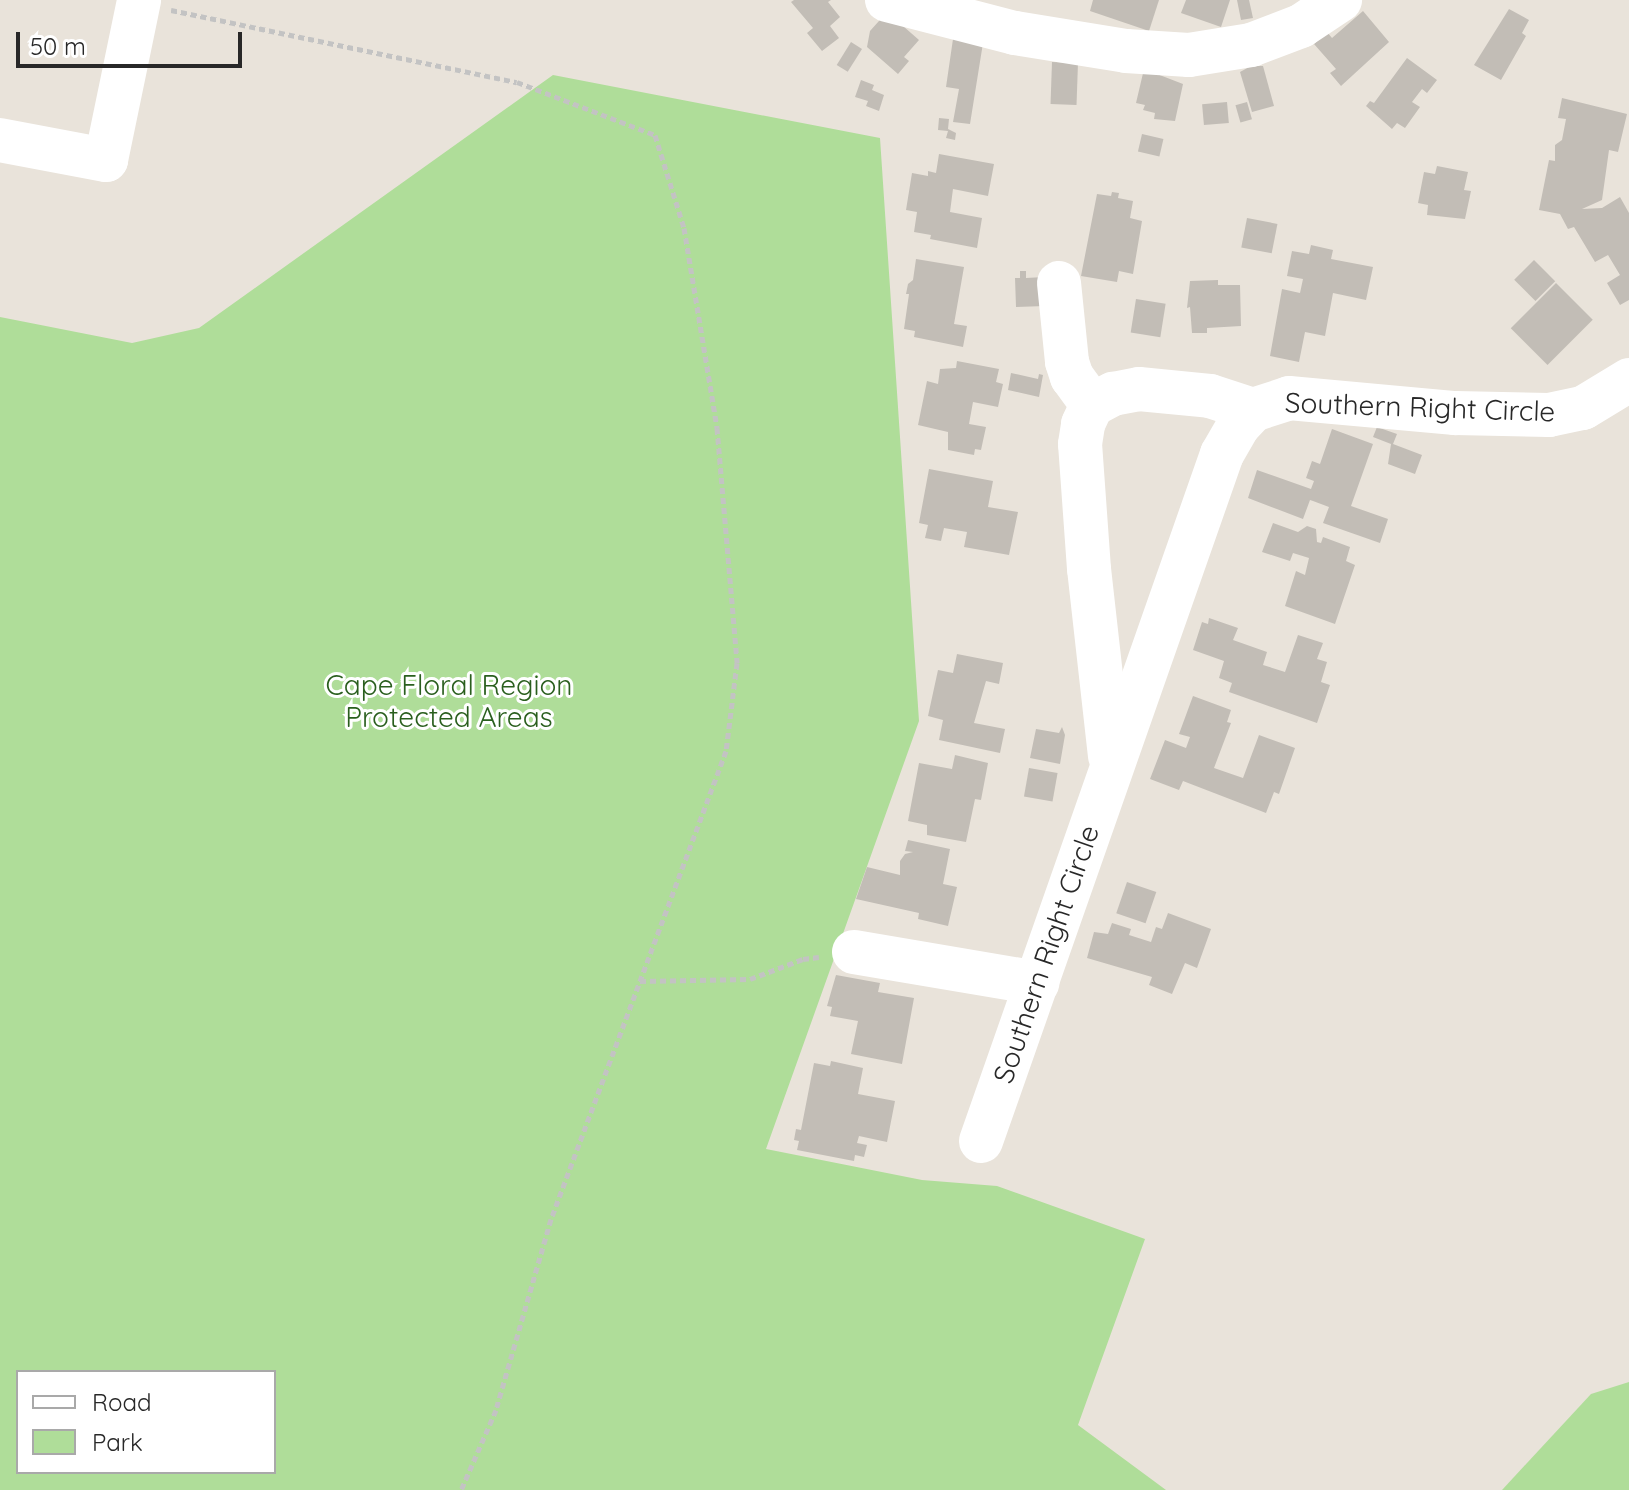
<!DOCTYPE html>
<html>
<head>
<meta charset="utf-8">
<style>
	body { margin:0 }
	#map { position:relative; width:1629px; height:1490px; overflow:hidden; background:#e9e3da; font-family:Quicksand,sans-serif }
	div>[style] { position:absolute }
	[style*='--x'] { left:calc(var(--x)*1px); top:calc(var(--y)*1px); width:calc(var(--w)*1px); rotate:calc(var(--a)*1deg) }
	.green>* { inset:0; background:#afdd99 }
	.building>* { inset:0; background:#c2bdb6; transform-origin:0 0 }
	.path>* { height:5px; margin-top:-2.5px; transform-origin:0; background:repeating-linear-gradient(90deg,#c3c3c3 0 6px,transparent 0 10px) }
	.minor>* { height:44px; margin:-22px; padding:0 22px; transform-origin:22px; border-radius:22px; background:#fff }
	span { translate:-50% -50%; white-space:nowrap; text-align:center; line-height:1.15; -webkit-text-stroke:6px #fff; paint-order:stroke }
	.street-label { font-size:28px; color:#282828 }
	.park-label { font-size:28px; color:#2a5f1e }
	.legend { position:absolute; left:16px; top:1370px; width:260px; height:104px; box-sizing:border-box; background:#fff; border:2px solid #a9a9a9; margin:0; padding:10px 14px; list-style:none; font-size:24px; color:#282828 }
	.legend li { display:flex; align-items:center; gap:16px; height:40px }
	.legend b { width:40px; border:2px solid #a9a9a9 }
	.scale { position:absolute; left:16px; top:32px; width:226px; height:36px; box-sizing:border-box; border:4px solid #282828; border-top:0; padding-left:10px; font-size:24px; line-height:28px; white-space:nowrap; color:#282828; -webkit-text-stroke:6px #fff; paint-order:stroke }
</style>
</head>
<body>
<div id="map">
	<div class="green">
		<div style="clip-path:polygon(evenodd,553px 75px,880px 138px,919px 721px,766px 1149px,922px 1180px,997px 1186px,1145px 1239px,1078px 1425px,1166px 1490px,0 1490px,0 317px,132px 343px,199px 328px,553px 75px,18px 1372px,274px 1372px,274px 1472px,18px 1472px,18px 1372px)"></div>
		<div style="clip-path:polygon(1629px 1382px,1629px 1490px,1502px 1490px,1591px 1394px)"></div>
	</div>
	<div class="building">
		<div style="clip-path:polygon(794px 0,831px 0,828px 2px,840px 17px,830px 26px,839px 38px,822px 51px,807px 33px,813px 28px,791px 2px)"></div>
		<div style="clip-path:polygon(1093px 0,1159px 0,1149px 31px,1090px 11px)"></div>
		<div style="clip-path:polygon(1186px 0,1230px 0,1221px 27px,1181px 13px)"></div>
		<div style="clip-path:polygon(1237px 0,1249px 0,1253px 18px,1241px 20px)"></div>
		<div style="clip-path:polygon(1509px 9px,1529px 20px,1522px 33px,1526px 36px,1501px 80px,1474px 65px)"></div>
		<div style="clip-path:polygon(1363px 11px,1389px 42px,1341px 86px,1330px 73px,1336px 69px,1314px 44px,1327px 32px,1332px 38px)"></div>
		<div style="clip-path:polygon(887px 12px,919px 40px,904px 57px,909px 61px,898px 74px,867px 47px,870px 31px)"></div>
		<div style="clip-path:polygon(953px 39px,983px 43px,970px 124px,953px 122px,959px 89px,946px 87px)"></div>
		<div style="left:851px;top:42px;width:13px;height:27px;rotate:32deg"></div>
		<div style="clip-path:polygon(1407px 58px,1437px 80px,1427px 93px,1422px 89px,1412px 102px,1420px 107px,1405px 128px,1397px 123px,1392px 129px,1366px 106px,1370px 101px,1374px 103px)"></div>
		<div style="left:1052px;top:62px;width:26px;height:42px;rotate:2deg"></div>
		<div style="clip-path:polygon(1251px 66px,1263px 66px,1274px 106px,1252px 112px,1240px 72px)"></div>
		<div style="clip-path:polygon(1144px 69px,1183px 84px,1175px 121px,1154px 119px,1155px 113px,1143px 110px,1145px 105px,1136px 103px)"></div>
		<div style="clip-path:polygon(861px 80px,874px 85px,872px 90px,884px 95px,879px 111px,866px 106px,868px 101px,855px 97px)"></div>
		<div style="clip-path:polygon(1562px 98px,1627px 114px,1618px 152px,1609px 150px,1602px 200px,1582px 209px,1602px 208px,1620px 197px,1629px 213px,1629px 300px,1620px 305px,1607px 283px,1620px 275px,1608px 255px,1595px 262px,1574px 227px,1568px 229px,1560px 214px,1539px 210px,1549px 160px,1555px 161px,1555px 145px,1562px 140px,1566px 119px,1558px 118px)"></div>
		<div style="left:1227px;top:102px;width:21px;height:25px;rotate:85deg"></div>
		<div style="left:1247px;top:102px;width:18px;height:12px;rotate:74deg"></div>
		<div style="clip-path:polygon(939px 118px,949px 119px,948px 129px,956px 133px,955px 140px,946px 138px,948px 131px,938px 130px)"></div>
		<div style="left:1142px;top:134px;width:22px;height:18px;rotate:13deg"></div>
		<div style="clip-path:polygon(939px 154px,994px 164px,988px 196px,953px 189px,950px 212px,982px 218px,977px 248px,930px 239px,931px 235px,914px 232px,917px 212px,906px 210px,912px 173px,928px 176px,928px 171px,936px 173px)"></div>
		<div style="clip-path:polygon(1437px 166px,1468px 172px,1464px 190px,1471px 191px,1465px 219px,1427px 215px,1428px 205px,1418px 203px,1424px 172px,1435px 174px)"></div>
		<div style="clip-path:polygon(1112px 192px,1119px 193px,1118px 198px,1133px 201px,1130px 218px,1142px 221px,1133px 274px,1119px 271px,1117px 282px,1081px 276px,1097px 194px,1111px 196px)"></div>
		<div style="left:1247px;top:218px;width:31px;height:30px;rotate:11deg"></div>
		<div style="clip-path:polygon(1311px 245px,1333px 250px,1331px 259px,1373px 267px,1366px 300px,1333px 293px,1325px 336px,1305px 332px,1299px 362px,1270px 356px,1282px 289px,1300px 293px,1303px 279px,1287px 276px,1292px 251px,1309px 254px)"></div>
		<div style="clip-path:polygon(916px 259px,964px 267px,954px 324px,967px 326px,963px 347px,914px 337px,915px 331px,904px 329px,909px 294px,906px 294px,908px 284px,913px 280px)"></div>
		<div style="left:1534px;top:260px;width:30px;height:28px;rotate:45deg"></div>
		<div style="clip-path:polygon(1020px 271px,1026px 271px,1026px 278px,1044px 277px,1045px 306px,1016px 307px,1015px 278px,1020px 278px)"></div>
		<div style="clip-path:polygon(1218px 280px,1218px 285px,1240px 285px,1241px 326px,1207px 328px,1207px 333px,1192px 333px,1190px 307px,1187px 308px,1190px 281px)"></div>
		<div style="left:1556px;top:283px;width:52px;height:64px;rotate:45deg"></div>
		<div style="left:1136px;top:299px;width:30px;height:34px;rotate:9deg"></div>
		<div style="clip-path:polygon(957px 361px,999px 369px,996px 382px,1003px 384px,998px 407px,973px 402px,969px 424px,986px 427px,981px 450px,975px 449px,974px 455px,948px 450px,948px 432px,918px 425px,927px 381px,938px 384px,940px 369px,956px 368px)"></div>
		<div style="clip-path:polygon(1011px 373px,1038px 379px,1039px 374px,1043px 375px,1039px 397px,1008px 390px)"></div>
		<div style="clip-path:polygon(1377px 427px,1397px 434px,1393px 444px,1422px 455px,1415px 474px,1388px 464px,1391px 444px,1373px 437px)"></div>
		<div style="clip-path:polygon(1332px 429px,1373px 444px,1351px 506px,1388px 519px,1380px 543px,1323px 523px,1329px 507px,1313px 501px,1310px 500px,1303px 519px,1248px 498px,1257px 470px,1311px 489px,1314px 481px,1306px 478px,1312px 461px,1320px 464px)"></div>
		<div style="clip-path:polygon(929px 469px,993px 481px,988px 507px,1018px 512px,1009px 555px,964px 547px,967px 532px,944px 528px,941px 541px,925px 538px,928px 525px,919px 523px)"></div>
		<div style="clip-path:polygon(1273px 523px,1298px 532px,1307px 526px,1316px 529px,1317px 542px,1321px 543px,1323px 537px,1350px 547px,1346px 561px,1355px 565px,1335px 624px,1285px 606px,1296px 571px,1305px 575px,1309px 558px,1293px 553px,1290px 561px,1262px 552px)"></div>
		<div style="clip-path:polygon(1209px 618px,1238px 628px,1233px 640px,1267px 652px,1263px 665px,1285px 672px,1298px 635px,1323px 643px,1317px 659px,1327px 662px,1321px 682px,1330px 685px,1317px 723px,1229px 692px,1232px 683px,1219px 678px,1224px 661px,1193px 650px,1202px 622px,1208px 624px)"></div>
		<div style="clip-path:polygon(957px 654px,1003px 663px,999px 684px,986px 681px,974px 723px,1005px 729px,1000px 753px,939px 740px,943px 720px,928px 716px,938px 670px,953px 673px)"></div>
		<div style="clip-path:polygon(1193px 696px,1231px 710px,1227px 722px,1231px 723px,1214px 768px,1243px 778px,1259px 735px,1295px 748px,1279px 794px,1274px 792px,1266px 813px,1183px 781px,1179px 790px,1150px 779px,1165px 740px,1186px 748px,1190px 737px,1179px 734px)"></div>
		<div style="clip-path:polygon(1062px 727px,1065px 735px,1060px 764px,1030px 758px,1036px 729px,1059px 733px)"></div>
		<div style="clip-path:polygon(955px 755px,988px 763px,981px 800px,975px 799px,966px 842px,927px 835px,927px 825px,908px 821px,919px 763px,952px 769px)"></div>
		<div style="left:1029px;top:768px;width:29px;height:29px;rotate:10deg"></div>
		<div style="clip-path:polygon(908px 840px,950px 849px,943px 884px,957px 887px,948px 926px,918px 919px,919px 913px,856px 899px,867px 867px,900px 875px,900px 861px,905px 854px,913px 852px,905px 851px)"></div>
		<div style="left:1127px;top:882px;width:31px;height:33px;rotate:19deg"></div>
		<div style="clip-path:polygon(1168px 913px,1211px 929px,1197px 968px,1185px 963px,1172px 994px,1149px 985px,1152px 977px,1087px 958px,1094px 932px,1108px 934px,1112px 923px,1131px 929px,1129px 935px,1151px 942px,1156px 927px,1162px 929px)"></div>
		<div style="clip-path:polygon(836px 975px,880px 983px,878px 992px,914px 998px,902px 1064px,851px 1054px,858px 1021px,830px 1016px,832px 1007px,827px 1006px)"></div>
		<div style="clip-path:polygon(831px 1061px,863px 1068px,858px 1094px,895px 1101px,887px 1142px,859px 1136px,857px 1143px,867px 1145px,864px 1157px,855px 1155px,854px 1161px,797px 1150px,799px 1141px,794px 1140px,796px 1129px,801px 1130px,814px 1063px,830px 1066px)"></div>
	</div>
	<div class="path">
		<div style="--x:171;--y:10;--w:353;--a:11.8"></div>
		<div style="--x:517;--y:82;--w:148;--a:21"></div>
		<div style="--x:655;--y:135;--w:97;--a:72.7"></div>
		<div style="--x:684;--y:228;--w:203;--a:80.6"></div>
		<div style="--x:717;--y:428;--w:236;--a:85.1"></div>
		<div style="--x:737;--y:663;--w:89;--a:97.1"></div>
		<div style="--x:726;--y:751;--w:500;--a:110.5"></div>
		<div style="--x:551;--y:1219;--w:199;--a:106.1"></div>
		<div style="--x:496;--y:1410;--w:87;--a:113.6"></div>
		<div style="--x:640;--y:981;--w:110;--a:-1"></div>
		<div style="--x:750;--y:979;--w:57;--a:-20.7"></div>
		<div style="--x:803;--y:959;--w:16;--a:-7"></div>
	</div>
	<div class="minor">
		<div style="--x:887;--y:0;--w:132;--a:14.5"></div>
		<div style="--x:1015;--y:33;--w:112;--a:9.2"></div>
		<div style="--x:1126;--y:51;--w:63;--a:3.6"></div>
		<div style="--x:1189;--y:55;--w:63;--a:-9.2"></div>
		<div style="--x:1251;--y:45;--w:53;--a:-20.8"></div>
		<div style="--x:1301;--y:26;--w:47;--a:-33.7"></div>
		<div style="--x:0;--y:140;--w:108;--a:10.7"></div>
		<div style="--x:106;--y:160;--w:163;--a:-78.3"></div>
		<div style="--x:1059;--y:283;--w:79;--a:84.2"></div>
		<div style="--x:1067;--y:362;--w:16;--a:72"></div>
		<div style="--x:1072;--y:377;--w:34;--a:54"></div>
		<div style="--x:1110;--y:756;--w:188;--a:-96.4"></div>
		<div style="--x:1089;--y:569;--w:125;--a:-94.1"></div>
		<div style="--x:1080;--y:444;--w:20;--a:-81"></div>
		<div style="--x:1083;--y:424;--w:21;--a:-65"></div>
		<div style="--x:1092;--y:405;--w:24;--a:-28"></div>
		<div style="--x:1113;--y:394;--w:26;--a:-11"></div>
		<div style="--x:1139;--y:389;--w:71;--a:5.6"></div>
		<div style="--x:1210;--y:396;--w:45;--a:18"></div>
		<div style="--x:854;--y:952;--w:186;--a:9.6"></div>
		<div style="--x:981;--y:1141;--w:728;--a:-70.67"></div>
		<div style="--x:1222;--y:454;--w:34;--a:-60"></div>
		<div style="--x:1239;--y:425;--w:21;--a:-47"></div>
		<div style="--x:1253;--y:410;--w:38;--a:-18"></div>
		<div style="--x:1289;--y:398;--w:167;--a:5.2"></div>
		<div style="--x:1455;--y:413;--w:94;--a:1.2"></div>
		<div style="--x:1549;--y:415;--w:35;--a:-12"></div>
		<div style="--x:1583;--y:408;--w:54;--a:-31.3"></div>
	</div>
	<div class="street-label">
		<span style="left:1420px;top:407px;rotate:2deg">Southern Right Circle</span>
		<span style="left:1046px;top:954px;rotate:-71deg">Southern Right Circle</span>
	</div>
	<div class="park-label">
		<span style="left:449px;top:701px">Cape Floral Region<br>Protected Areas</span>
	</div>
	<ul class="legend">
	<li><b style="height:10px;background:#fff"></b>Road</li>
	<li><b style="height:22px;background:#afdd99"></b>Park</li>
	</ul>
	<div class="scale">50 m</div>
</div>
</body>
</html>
